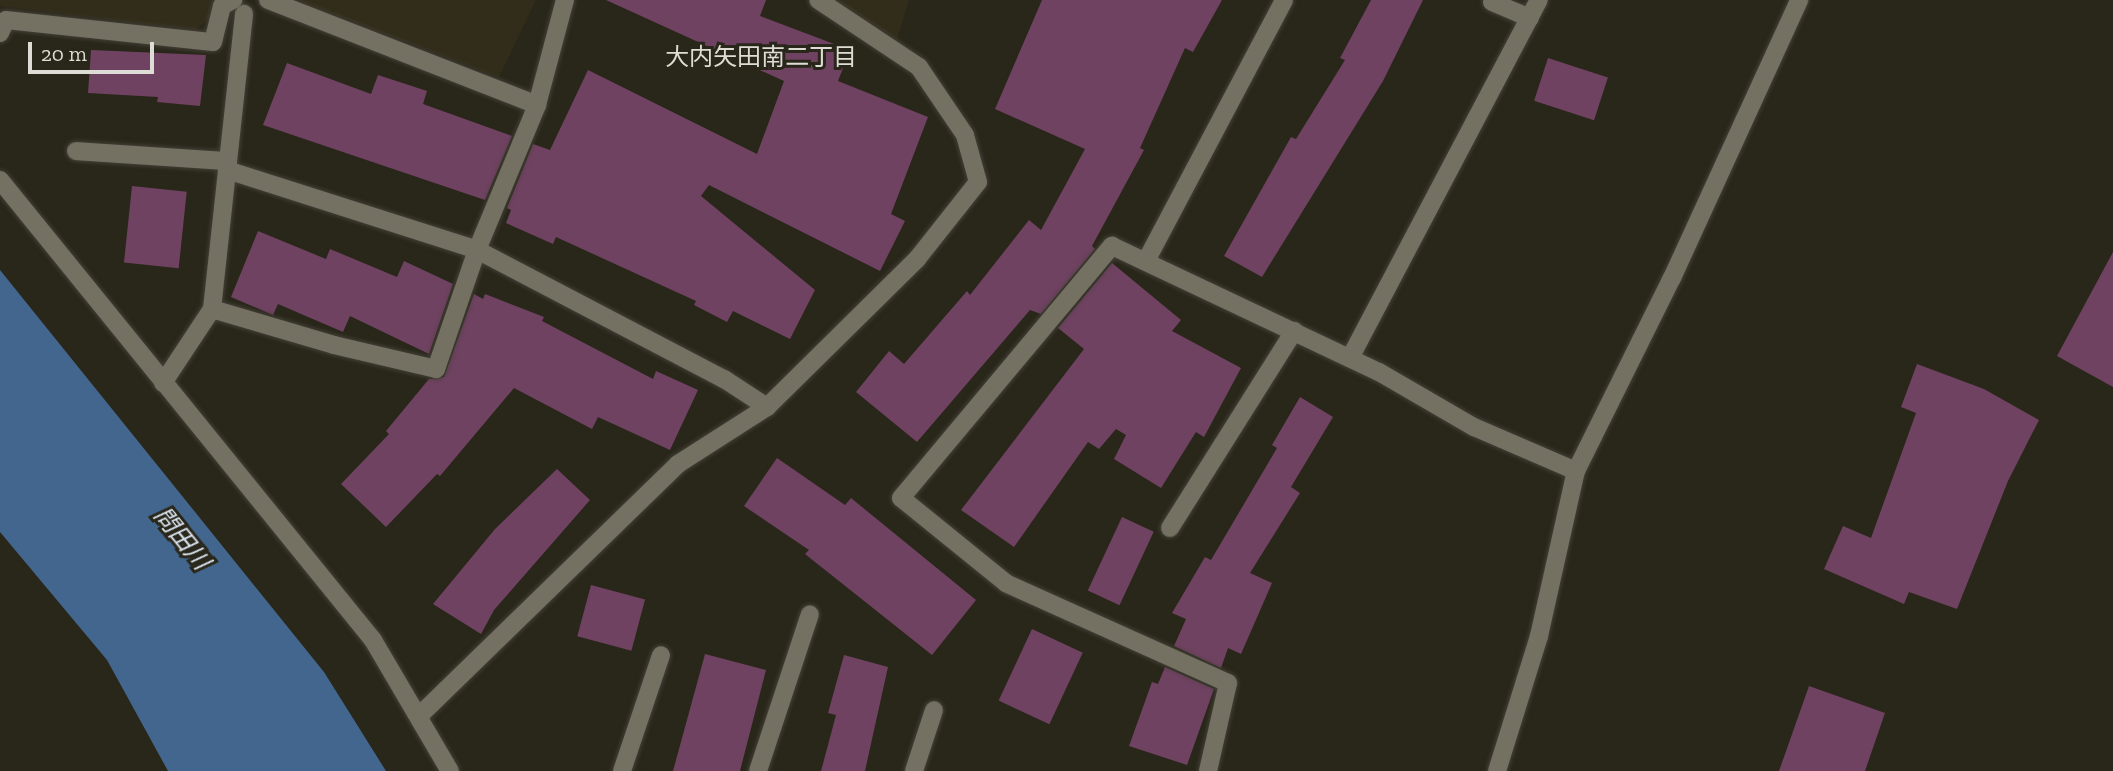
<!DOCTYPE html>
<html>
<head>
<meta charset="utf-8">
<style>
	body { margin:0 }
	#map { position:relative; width:2113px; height:771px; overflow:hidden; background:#29261a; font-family:"Zilla Slab","Noto Sans JP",serif }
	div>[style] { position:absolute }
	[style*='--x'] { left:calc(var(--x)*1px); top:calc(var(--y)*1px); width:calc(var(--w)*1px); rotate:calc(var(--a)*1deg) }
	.built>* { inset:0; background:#322d1a }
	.water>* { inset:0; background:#43668e }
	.building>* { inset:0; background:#6f4261; transform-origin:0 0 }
	.roads { filter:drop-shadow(0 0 2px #434037) drop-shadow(0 0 2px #434037) }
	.street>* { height:18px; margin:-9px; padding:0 9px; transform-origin:9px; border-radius:9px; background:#747163 }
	span { translate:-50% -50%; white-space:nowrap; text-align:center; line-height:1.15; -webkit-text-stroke:6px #29261a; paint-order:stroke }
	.neighbourhood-label { font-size:24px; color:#deddd5 }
	.water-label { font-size:24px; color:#dbe6f3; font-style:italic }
	.scale { position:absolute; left:28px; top:42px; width:126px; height:32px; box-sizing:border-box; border:4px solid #deddd5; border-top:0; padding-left:9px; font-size:21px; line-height:24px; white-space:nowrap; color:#deddd5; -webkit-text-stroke:5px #29261a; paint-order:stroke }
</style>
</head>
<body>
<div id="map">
	<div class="built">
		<div style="clip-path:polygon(0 0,217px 0,216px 13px,195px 30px,0 6px)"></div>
		<div style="clip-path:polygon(296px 0,536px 0,499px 77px)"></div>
		<div style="clip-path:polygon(834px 0,909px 0,897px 40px)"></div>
	</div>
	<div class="water">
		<div style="clip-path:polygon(0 270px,324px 672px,386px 771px,168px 771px,107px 660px,0 532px)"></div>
	</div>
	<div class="building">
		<div style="clip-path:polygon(606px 0,766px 0,760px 16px,850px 50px,838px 81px,928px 117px,891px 214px,905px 221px,880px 271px,709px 185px,701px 196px,815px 290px,790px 339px,733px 311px,727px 322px,694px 305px,696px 301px,556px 237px,553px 244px,506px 223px,511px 210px,507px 208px,533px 144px,550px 150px,588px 70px,757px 154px,784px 81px)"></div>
		<div style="clip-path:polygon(1042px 0,1222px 0,1193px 52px,1185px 48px,1140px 148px,1144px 150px,1092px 246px,1095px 249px,1041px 314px,1030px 310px,917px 442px,856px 392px,889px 351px,904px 364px,967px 291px,970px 295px,1029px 220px,1041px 230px,1085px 149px,995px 109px)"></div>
		<div style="clip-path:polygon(1371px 0,1423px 0,1383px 81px,1262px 277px,1224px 256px,1291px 137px,1296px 139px,1345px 60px,1340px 58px)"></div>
		<div style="clip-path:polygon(91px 50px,206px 55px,200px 106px,157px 102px,158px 97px,88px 93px)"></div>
		<div style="left:1548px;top:58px;width:63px;height:45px;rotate:18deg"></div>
		<div style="clip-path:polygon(287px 63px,371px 94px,378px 75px,427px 91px,423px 104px,512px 136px,485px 200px,263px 125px)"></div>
		<div style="left:132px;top:186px;width:55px;height:77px;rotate:6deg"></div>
		<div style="clip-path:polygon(258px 231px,326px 259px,330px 249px,397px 277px,404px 261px,453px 284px,429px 354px,350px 316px,343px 332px,278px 304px,273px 315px,231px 297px)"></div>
		<div style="clip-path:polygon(2113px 252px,2113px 387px,2057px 356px)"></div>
		<div style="clip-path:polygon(1112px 263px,1181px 320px,1172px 331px,1241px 368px,1204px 437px,1196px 432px,1161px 488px,1114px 459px,1126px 435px,1116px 429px,1099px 449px,1088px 442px,1014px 547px,961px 510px,1084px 349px,1058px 328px)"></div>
		<div style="clip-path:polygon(474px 294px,483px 299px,485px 294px,544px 317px,542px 321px,653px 379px,656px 371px,698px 390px,670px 450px,598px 417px,592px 429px,514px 388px,440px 476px,437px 474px,386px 527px,341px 484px,389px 434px,386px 431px,429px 379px,444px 377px)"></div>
		<div style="clip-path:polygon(1917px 364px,1984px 389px,2039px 420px,2008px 481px,1957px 609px,1909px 592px,1904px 604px,1824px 569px,1843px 526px,1871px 538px,1916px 413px,1901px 407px)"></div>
		<div style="clip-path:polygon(1300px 397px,1333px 417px,1291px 487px,1300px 493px,1250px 573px,1272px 583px,1241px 654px,1228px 648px,1221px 668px,1174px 646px,1186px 619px,1172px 613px,1205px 557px,1211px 560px,1277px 448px,1272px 445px)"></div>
		<div style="clip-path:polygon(777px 458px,845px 505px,851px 498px,976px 600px,932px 655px,805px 554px,809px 550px,744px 506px)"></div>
		<div style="clip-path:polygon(557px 469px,590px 500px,494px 610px,481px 634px,433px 604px,495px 529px)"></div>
		<div style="left:1122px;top:517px;width:35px;height:81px;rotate:25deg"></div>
		<div style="left:591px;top:585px;width:56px;height:53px;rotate:15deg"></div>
		<div style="left:1032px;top:629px;width:56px;height:79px;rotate:25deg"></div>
		<div style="clip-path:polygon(705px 654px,766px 670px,740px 771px,673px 771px)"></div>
		<div style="clip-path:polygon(844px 655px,888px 667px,865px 771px,821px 771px,836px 715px,828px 713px)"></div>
		<div style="clip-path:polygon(1165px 667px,1214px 689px,1187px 765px,1129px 746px,1152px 682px,1158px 684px)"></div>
		<div style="clip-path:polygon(1809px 686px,1885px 713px,1865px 771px,1779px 771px)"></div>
	</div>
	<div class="roads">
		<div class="street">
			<div style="--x:268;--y:0;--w:289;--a:21.3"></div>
			<div style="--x:1492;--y:2;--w:41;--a:22.8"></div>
			<div style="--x:0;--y:33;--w:14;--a:-65"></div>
			<div style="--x:6;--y:20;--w:208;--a:6.1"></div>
			<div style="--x:213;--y:42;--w:37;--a:-76"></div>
			<div style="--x:222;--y:6;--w:13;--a:-29"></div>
			<div style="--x:76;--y:151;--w:152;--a:3.8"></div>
			<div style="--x:227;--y:170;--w:262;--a:17.7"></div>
			<div style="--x:477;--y:250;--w:279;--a:27.6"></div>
			<div style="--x:724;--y:379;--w:51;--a:33.1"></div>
			<div style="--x:0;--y:180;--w:592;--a:50.96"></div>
			<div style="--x:373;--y:640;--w:152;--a:59.6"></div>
			<div style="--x:1146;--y:261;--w:295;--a:-62.1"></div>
			<div style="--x:212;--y:309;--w:127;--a:16.4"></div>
			<div style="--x:334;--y:345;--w:105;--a:13.2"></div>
			<div style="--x:436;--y:369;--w:126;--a:-71"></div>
			<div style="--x:477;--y:250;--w:157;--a:-67.5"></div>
			<div style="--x:537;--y:105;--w:109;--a:-75.1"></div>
			<div style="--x:1350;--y:358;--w:405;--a:-62.2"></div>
			<div style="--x:163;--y:383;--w:89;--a:-56.5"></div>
			<div style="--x:212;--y:309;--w:297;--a:-83.8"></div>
			<div style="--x:1170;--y:528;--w:233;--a:-57.8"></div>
			<div style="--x:420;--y:715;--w:360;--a:-44.2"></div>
			<div style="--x:678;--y:464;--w:106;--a:-32.6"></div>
			<div style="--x:767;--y:407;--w:211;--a:-44.6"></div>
			<div style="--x:917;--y:259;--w:98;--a:-51.6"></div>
			<div style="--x:978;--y:182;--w:49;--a:-105.5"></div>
			<div style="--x:965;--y:135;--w:82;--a:-124.1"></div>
			<div style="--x:919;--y:67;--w:121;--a:-146.4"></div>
			<div style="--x:622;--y:771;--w:122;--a:-71.4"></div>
			<div style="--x:758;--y:771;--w:165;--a:-71.7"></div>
			<div style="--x:914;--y:771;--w:64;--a:-71.8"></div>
			<div style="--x:1208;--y:771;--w:90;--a:-77.2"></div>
			<div style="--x:1228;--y:683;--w:243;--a:-155.8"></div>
			<div style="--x:1006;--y:583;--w:135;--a:-141"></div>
			<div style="--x:901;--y:498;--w:329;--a:-50.1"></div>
			<div style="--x:1112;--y:246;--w:295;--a:25.3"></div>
			<div style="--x:1379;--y:372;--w:110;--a:30.1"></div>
			<div style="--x:1474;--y:427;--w:111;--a:23.3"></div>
			<div style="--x:1497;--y:771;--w:141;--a:-72.7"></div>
			<div style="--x:1539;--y:636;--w:169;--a:-77.4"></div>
			<div style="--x:1576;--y:471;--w:216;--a:-63.6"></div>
			<div style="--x:1672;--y:278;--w:306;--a:-65.4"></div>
		</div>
	</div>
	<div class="neighbourhood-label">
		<span style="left:761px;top:57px">大内矢田南二丁目</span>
	</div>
	<div class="water-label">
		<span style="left:182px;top:538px;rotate:51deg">問田川</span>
	</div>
	<div class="scale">20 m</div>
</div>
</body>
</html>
